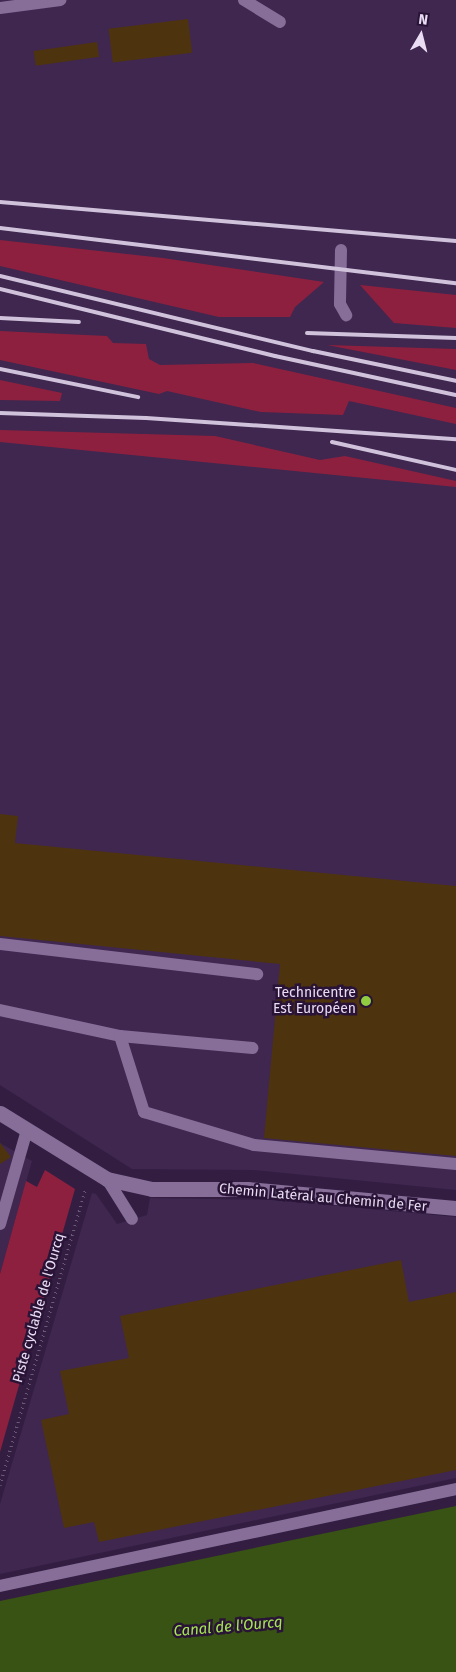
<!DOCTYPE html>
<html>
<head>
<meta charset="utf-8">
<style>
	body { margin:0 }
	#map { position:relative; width:456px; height:1672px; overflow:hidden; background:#331e42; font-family:"Fira Sans",sans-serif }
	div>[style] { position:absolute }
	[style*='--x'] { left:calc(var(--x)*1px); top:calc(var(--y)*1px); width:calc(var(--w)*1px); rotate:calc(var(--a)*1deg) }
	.built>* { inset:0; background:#3f2750 }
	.green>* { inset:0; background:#8e203f }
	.water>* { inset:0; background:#385313 }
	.building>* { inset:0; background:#4e330f; transform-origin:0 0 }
	.path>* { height:3px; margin-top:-1.5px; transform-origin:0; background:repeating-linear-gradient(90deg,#6c5a7a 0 1px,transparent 0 5px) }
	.lane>* { height:12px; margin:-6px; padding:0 6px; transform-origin:6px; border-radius:6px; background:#866e99 }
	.street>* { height:15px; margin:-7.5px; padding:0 7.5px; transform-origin:7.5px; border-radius:7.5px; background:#866e99 }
	.rail>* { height:4px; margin:-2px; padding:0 2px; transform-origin:2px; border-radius:2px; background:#d0c2db }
	.dots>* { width:14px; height:14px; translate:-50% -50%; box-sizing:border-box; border:2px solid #291437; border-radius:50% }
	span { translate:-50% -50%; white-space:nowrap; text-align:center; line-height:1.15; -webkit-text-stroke:5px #291437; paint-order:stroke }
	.poi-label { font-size:14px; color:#e9dcf3 }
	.right { translate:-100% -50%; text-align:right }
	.street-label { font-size:14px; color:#e9dcf3 }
	.water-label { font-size:15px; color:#a6e753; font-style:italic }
	.north { position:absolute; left:396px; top:10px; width:50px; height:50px; -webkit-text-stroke:4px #291437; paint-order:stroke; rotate:8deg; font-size:14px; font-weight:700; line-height:20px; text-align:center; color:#e9dcf3 }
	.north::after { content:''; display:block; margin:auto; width:18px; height:22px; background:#e9dcf3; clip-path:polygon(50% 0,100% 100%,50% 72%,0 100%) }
</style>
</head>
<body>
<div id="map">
	<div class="built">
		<div style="clip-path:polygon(0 0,456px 0,456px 1190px,254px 1170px,132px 1169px,0 1085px)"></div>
		<div style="clip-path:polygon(0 1143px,32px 1161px,0 1274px)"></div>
		<div style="clip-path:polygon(92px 1193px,96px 1194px,117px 1224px,147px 1215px,150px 1198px,273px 1200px,456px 1217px,456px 1478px,0 1574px,0 1504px)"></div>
	</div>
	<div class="green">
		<div style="clip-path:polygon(0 240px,163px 258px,324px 282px,295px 307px,290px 317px,219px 317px,0 266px)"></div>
		<div style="clip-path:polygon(360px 285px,456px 295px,456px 328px,394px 323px)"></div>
		<div style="clip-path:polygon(0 331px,107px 336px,113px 343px,146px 344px,149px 359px,160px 365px,253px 363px,456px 408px,456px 424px,349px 401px,343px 415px,261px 412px,167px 391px,159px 394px,0 360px)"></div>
		<div style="clip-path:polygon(327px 345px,456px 349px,456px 370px)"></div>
		<div style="clip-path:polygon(0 380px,62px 393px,60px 401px,0 400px)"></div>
		<div style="clip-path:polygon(0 430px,215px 436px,320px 460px,345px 456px,456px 481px,456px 487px,0 442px)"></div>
		<div style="clip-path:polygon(45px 1170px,75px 1189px,0 1452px,0 1274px,26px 1181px,37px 1187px)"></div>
	</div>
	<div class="water">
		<div style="clip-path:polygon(456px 1506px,456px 1672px,0 1672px,0 1601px)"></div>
	</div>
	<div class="building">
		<div style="left:188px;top:19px;width:34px;height:80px;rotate:83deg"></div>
		<div style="left:97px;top:42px;width:15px;height:64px;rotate:82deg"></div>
		<div style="clip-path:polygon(0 814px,18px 816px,15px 843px,456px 886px,456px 1156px,264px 1138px,280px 964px,0 936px)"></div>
		<div style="clip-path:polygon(0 1143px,11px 1157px,0 1164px)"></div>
		<div style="clip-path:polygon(401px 1260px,409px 1302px,456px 1292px,456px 1470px,99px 1542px,94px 1522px,64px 1528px,41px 1420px,69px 1414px,60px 1371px,129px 1358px,120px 1316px)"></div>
	</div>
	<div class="path">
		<div style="--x:0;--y:1485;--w:309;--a:-73.9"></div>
	</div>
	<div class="lane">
		<div style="--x:244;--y:0;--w:42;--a:31.4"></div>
		<div style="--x:0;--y:8;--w:61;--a:-7.6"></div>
		<div style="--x:341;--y:250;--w:54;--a:91.1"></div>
		<div style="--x:340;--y:304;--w:13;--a:61"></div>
		<div style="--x:0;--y:944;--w:259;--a:6.7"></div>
		<div style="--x:0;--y:1010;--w:123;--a:12.2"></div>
		<div style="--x:120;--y:1036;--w:133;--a:5.2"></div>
		<div style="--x:120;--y:1036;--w:80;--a:72.5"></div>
		<div style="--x:144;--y:1112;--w:115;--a:16.7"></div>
		<div style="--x:254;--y:1145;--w:203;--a:5.4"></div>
		<div style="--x:107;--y:1179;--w:47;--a:58"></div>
		<div style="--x:0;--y:1224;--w:98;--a:-74"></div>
		<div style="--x:0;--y:1586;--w:466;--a:-12"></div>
	</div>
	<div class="street">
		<div style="--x:0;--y:1113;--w:126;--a:31.7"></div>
		<div style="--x:107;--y:1179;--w:46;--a:12.5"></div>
		<div style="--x:152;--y:1189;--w:95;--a:0"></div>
		<div style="--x:247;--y:1189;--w:210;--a:5.2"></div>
	</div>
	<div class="rail">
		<div style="--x:0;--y:202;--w:458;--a:4.9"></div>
		<div style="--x:0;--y:228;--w:459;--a:6.9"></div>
		<div style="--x:0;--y:276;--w:322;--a:13.5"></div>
		<div style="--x:313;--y:351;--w:146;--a:11.8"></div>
		<div style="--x:0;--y:289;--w:283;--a:13.7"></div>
		<div style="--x:275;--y:356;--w:185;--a:12.2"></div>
		<div style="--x:0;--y:318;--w:79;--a:2.9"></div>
		<div style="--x:307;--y:333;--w:149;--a:1.9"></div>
		<div style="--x:0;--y:369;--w:141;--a:11.5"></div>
		<div style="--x:0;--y:413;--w:146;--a:2"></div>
		<div style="--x:146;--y:418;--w:311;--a:3.9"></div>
		<div style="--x:332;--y:442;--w:127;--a:12.7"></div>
	</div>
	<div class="dots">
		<div style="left:366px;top:1001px;background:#91cd40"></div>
	</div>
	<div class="poi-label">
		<span class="right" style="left:356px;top:1001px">Technicentre<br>Est Européen</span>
	</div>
	<div class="street-label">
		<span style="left:323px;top:1198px;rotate:5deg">Chemin Latéral au Chemin de Fer</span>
		<span style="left:39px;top:1308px;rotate:-74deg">Piste cyclable de l'Ourcq</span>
	</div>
	<div class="water-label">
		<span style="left:228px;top:1627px;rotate:-5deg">Canal de l'Ourcq</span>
	</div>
	<div class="north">N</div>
</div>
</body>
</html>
